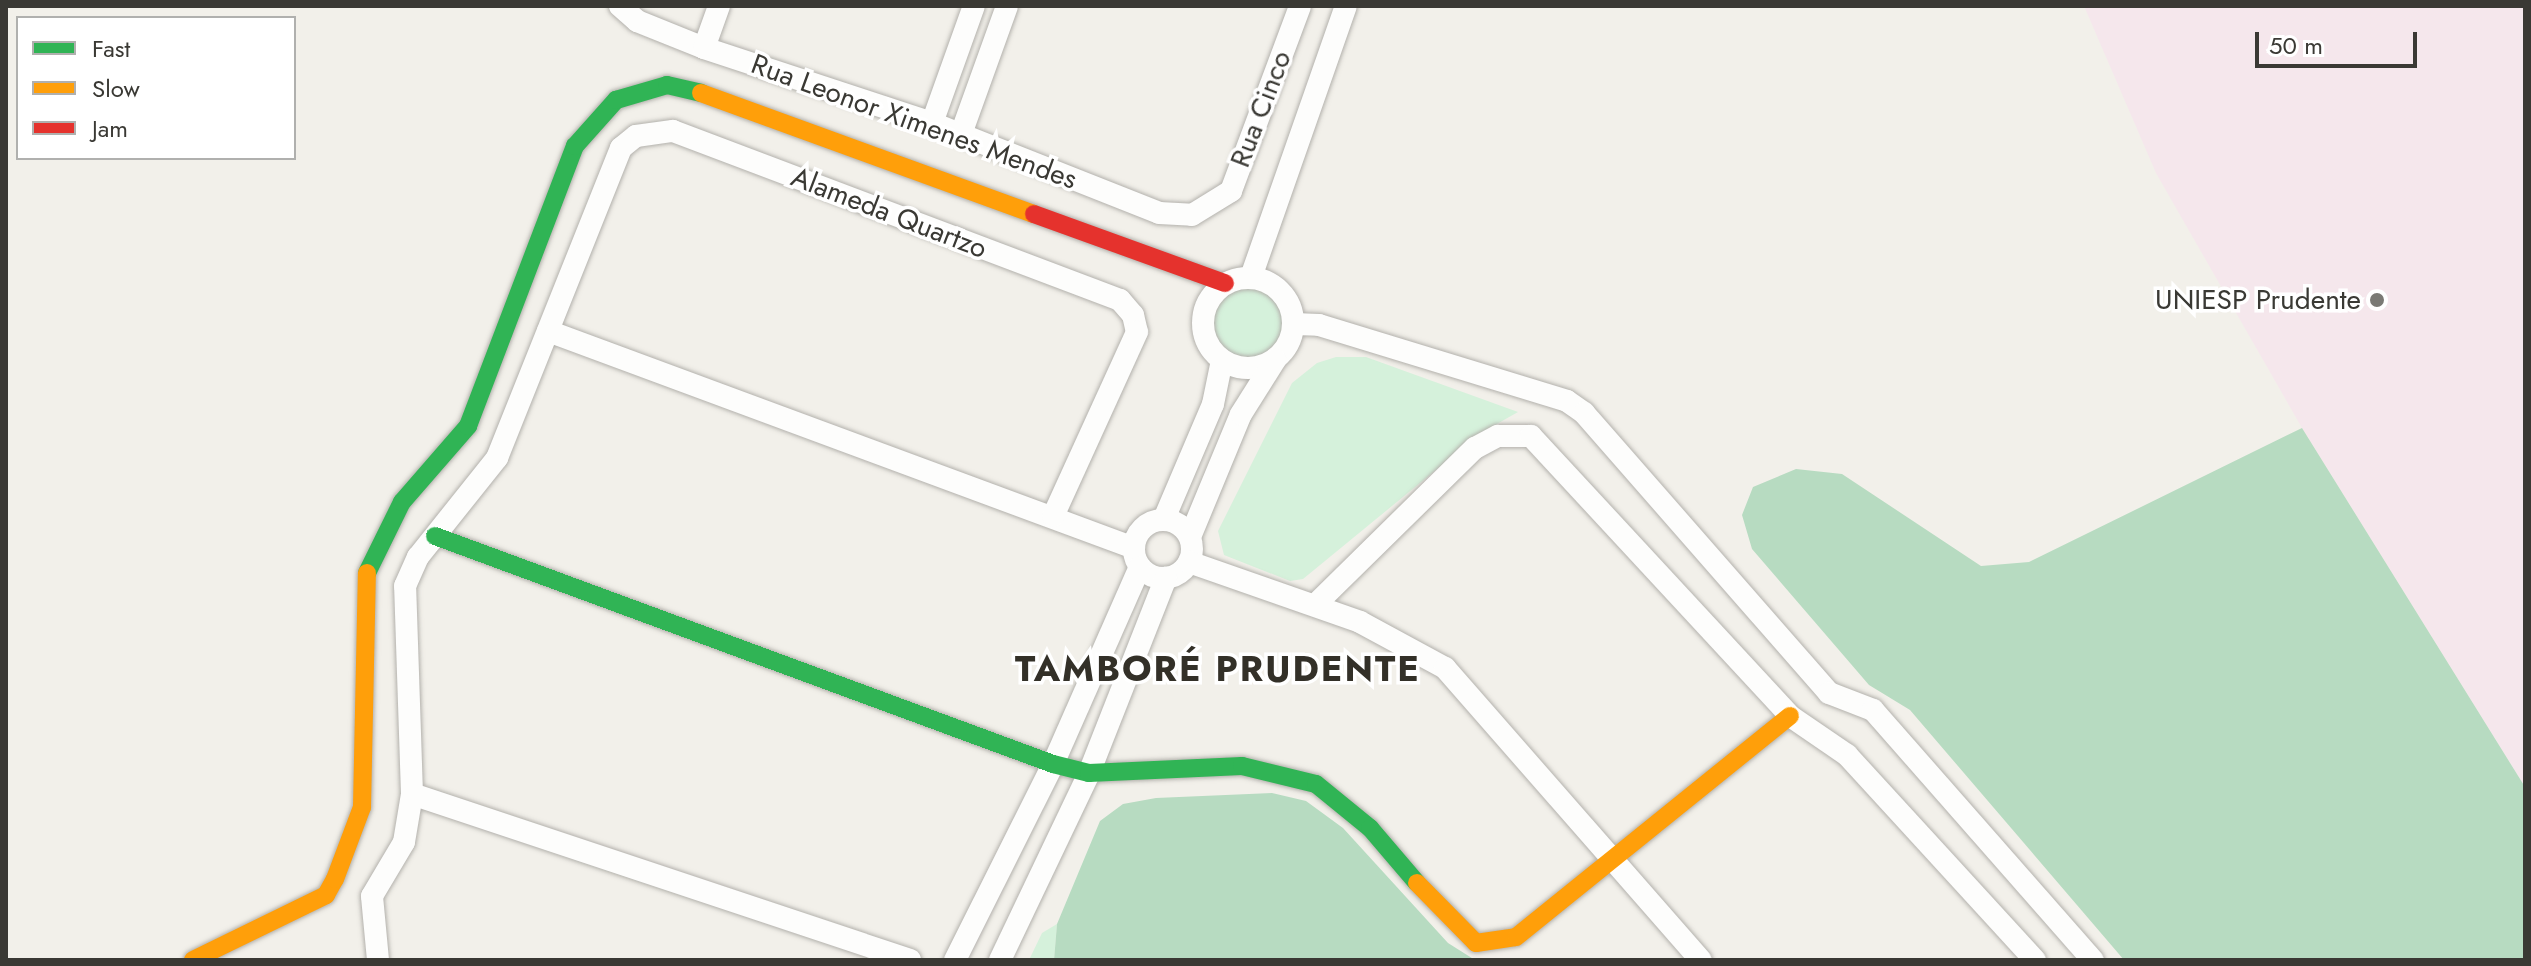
<!DOCTYPE html>
<html>
<head>
<meta charset="utf-8">
<style>
	body { margin:0 }
	#map { position:relative; width:2531px; height:966px; overflow:hidden; background:#f2f0ea; font-family:Jost,sans-serif }
	div>[style] { position:absolute }
	[style*='--x'] { left:calc(var(--x)*1px); top:calc(var(--y)*1px); width:calc(var(--w)*1px); rotate:calc(var(--a)*1deg) }
	.education>* { inset:0; background:#f5e7ec }
	.green>* { inset:0; background:#d5f1db }
	.round { border-radius:50% }
	.forest>* { inset:0; background:#b7dbc1 }
	.roads { filter:drop-shadow(0 0 2px #b3b1ac) drop-shadow(0 0 2px #b3b1ac) }
	.street>* { height:22px; margin:-11px; padding:0 11px; transform-origin:11px; border-radius:11px; background:#fdfdfc }
	.street>.ring { margin:-11px; padding:0; box-sizing:content-box; background:none; border:22px solid #fdfdfc; border-radius:50% }
	.fast>* { height:18px; margin:-9px; padding:0 9px; transform-origin:9px; border-radius:9px; background:#30b455 }
	.slow>* { height:18px; margin:-9px; padding:0 9px; transform-origin:9px; border-radius:9px; background:#ff9f0a }
	.jam>* { height:18px; margin:-9px; padding:0 9px; transform-origin:9px; border-radius:9px; background:#e5322d }
	.dots>* { width:22px; height:22px; translate:-50% -50%; box-sizing:border-box; border:4px solid #fff; border-radius:50% }
	span { translate:-50% -50%; white-space:nowrap; text-align:center; line-height:1.15; -webkit-text-stroke:7px #fff; paint-order:stroke }
	.street-label { font-size:28px; color:#3a3934 }
	.poi-label { font-size:28px; color:#3a3934 }
	.right { translate:-100% -50%; text-align:right }
	.district-label { font-size:36px; color:#333028; font-weight:700; letter-spacing:2px }
	.frame { position:absolute; inset:0; border:8px solid #3a3934; pointer-events:none }
	.legend { position:absolute; left:16px; top:16px; width:280px; height:144px; box-sizing:border-box; background:#fff; border:2px solid #b0b0ae; margin:0; padding:10px 14px; list-style:none; font-size:24px; color:#3a3934 }
	.legend li { display:flex; align-items:center; gap:16px; height:40px }
	.legend b { width:40px; border:2px solid #b0b0ae }
	.scale { position:absolute; left:2255px; top:32px; width:162px; height:36px; box-sizing:border-box; border:4px solid #3a3934; border-top:0; padding-left:10px; font-size:24px; line-height:28px; white-space:nowrap; color:#3a3934; -webkit-text-stroke:6px #fff; paint-order:stroke }
</style>
</head>
<body>
<div id="map">
	<div class="education">
		<div style="clip-path:polygon(2084px 6px,2525px 6px,2525px 787px,2302px 428px,2156px 173px)"></div>
	</div>
	<div class="green">
		<div class="round" style="left:1212px;top:287px;width:72px;height:72px"></div>
		<div style="clip-path:polygon(1336px 357px,1366px 357px,1518px 412px,1481px 433px,1303px 579px,1290px 581px,1224px 555px,1218px 531px,1292px 383px,1317px 363px)"></div>
		<div style="clip-path:polygon(1057px 924px,1054px 960px,1029px 960px,1042px 933px)"></div>
	</div>
	<div class="forest">
		<div style="clip-path:polygon(2302px 428px,2525px 787px,2525px 960px,2124px 960px,1910px 710px,1869px 685px,1752px 549px,1742px 515px,1753px 487px,1796px 469px,1842px 474px,1981px 566px,2029px 562px)"></div>
		<div style="clip-path:polygon(1272px 793px,1306px 801px,1343px 828px,1448px 943px,1475px 960px,1054px 960px,1057px 924px,1100px 821px,1123px 804px,1156px 798px)"></div>
	</div>
	<div class="roads">
		<div class="street">
			<div style="--x:620;--y:6;--w:23;--a:41"></div>
			<div style="--x:637;--y:21;--w:72;--a:21.9"></div>
			<div style="--x:704;--y:48;--w:240;--a:18.2"></div>
			<div style="--x:932;--y:123;--w:244;--a:21.6"></div>
			<div style="--x:1159;--y:213;--w:33;--a:3"></div>
			<div style="--x:1192;--y:215;--w:46;--a:-31.6"></div>
			<div style="--x:1231;--y:191;--w:197;--a:-69.5"></div>
			<div style="--x:704;--y:48;--w:45;--a:-70.3"></div>
			<div style="--x:932;--y:123;--w:124;--a:-70.3"></div>
			<div style="--x:961;--y:134;--w:136;--a:-70.2"></div>
			<div style="--x:1251;--y:277;--w:287;--a:-70.7"></div>
			<div class="ring" style="left:1203px;top:278px;width:68px;height:68px"></div>
			<div style="--x:1294;--y:324;--w:25;--a:2"></div>
			<div style="--x:1319;--y:325;--w:259;--a:17"></div>
			<div style="--x:1567;--y:401;--w:21;--a:35"></div>
			<div style="--x:1584;--y:413;--w:372;--a:48.8"></div>
			<div style="--x:1829;--y:693;--w:47;--a:21.1"></div>
			<div style="--x:1873;--y:710;--w:333;--a:48.7"></div>
			<div style="--x:548;--y:331;--w:625;--a:20.32"></div>
			<div style="--x:1164;--y:519;--w:125;--a:-66.9"></div>
			<div style="--x:1213;--y:404;--w:45;--a:-78.4"></div>
			<div class="ring" style="left:1134px;top:520px;width:36px;height:36px"></div>
			<div style="--x:1190;--y:537;--w:133;--a:-67.5"></div>
			<div style="--x:1241;--y:414;--w:64;--a:-57.8"></div>
			<div style="--x:1189;--y:562;--w:181;--a:19.3"></div>
			<div style="--x:1360;--y:622;--w:97;--a:28.4"></div>
			<div style="--x:1445;--y:668;--w:388;--a:48.8"></div>
			<div style="--x:1316;--y:604;--w:223;--a:-44.5"></div>
			<div style="--x:1475;--y:448;--w:26;--a:-28"></div>
			<div style="--x:1498;--y:436;--w:33;--a:0"></div>
			<div style="--x:1531;--y:436;--w:381;--a:47.2"></div>
			<div style="--x:1790;--y:716;--w:69;--a:34.4"></div>
			<div style="--x:1847;--y:755;--w:278;--a:47.5"></div>
			<div style="--x:412;--y:794;--w:525;--a:18.43"></div>
			<div style="--x:378;--y:960;--w:64;--a:-95.4"></div>
			<div style="--x:372;--y:896;--w:63;--a:-59.3"></div>
			<div style="--x:404;--y:842;--w:49;--a:-80.5"></div>
			<div style="--x:412;--y:794;--w:208;--a:-91.9"></div>
			<div style="--x:405;--y:586;--w:32;--a:-66"></div>
			<div style="--x:418;--y:557;--w:127;--a:-51.4"></div>
			<div style="--x:497;--y:458;--w:334;--a:-68.2"></div>
			<div style="--x:621;--y:148;--w:19;--a:-39"></div>
			<div style="--x:636;--y:136;--w:37;--a:-8"></div>
			<div style="--x:673;--y:131;--w:478;--a:20.7"></div>
			<div style="--x:1120;--y:300;--w:20;--a:49"></div>
			<div style="--x:1133;--y:315;--w:17;--a:77"></div>
			<div style="--x:1137;--y:332;--w:202;--a:114.5"></div>
			<div style="--x:955;--y:960;--w:219;--a:-63.4"></div>
			<div style="--x:1053;--y:764;--w:215;--a:-66.2"></div>
			<div style="--x:1000;--y:960;--w:207;--a:-64.5"></div>
			<div style="--x:1089;--y:773;--w:210;--a:-68.5"></div>
		</div>
		<div class="fast">
			<div style="--x:435;--y:536;--w:659;--a:20.25"></div>
			<div style="--x:1053;--y:764;--w:37;--a:14"></div>
			<div style="--x:1089;--y:773;--w:153;--a:-2.6"></div>
			<div style="--x:1242;--y:766;--w:76;--a:13.7"></div>
			<div style="--x:1316;--y:784;--w:70;--a:39.2"></div>
			<div style="--x:1370;--y:828;--w:72;--a:49.5"></div>
			<div style="--x:367;--y:573;--w:79;--a:-63.8"></div>
			<div style="--x:402;--y:502;--w:101;--a:-49"></div>
			<div style="--x:468;--y:426;--w:300;--a:-69.1"></div>
			<div style="--x:575;--y:146;--w:62;--a:-48.3"></div>
			<div style="--x:616;--y:100;--w:53;--a:-16.4"></div>
			<div style="--x:667;--y:85;--w:35;--a:13"></div>
		</div>
		<div class="slow">
			<div style="--x:701;--y:93;--w:354;--a:20"></div>
			<div style="--x:1417;--y:883;--w:84;--a:45.5"></div>
			<div style="--x:1476;--y:943;--w:40;--a:-8.5"></div>
			<div style="--x:1516;--y:937;--w:352;--a:-38.9"></div>
			<div style="--x:193;--y:960;--w:148;--a:-26"></div>
			<div style="--x:326;--y:895;--w:18;--a:-61"></div>
			<div style="--x:335;--y:879;--w:77;--a:-69.4"></div>
			<div style="--x:362;--y:807;--w:234;--a:-88.8"></div>
		</div>
		<div class="jam">
			<div style="--x:1034;--y:214;--w:203;--a:19.9"></div>
		</div>
	</div>
	<div class="dots">
		<div style="left:2377px;top:300px;background:#7a7974"></div>
	</div>
	<div class="street-label">
		<span style="left:1261px;top:109px;rotate:-69deg">Rua Cinco</span>
		<span style="left:914px;top:122px;rotate:20deg">Rua Leonor Ximenes Mendes</span>
		<span style="left:889px;top:213px;rotate:21deg">Alameda Quartzo</span>
	</div>
	<div class="poi-label">
		<span class="right" style="left:2361px;top:300px">UNIESP Prudente</span>
	</div>
	<div class="district-label">
		<span style="left:1218px;top:669px">TAMBORÉ PRUDENTE</span>
	</div>
	<div class="frame"></div>
	<ul class="legend">
	<li><b style="height:10px;background:#30b455"></b>Fast</li>
	<li><b style="height:10px;background:#ff9f0a"></b>Slow</li>
	<li><b style="height:10px;background:#e5322d"></b>Jam</li>
	</ul>
	<div class="scale">50 m</div>
</div>
</body>
</html>
